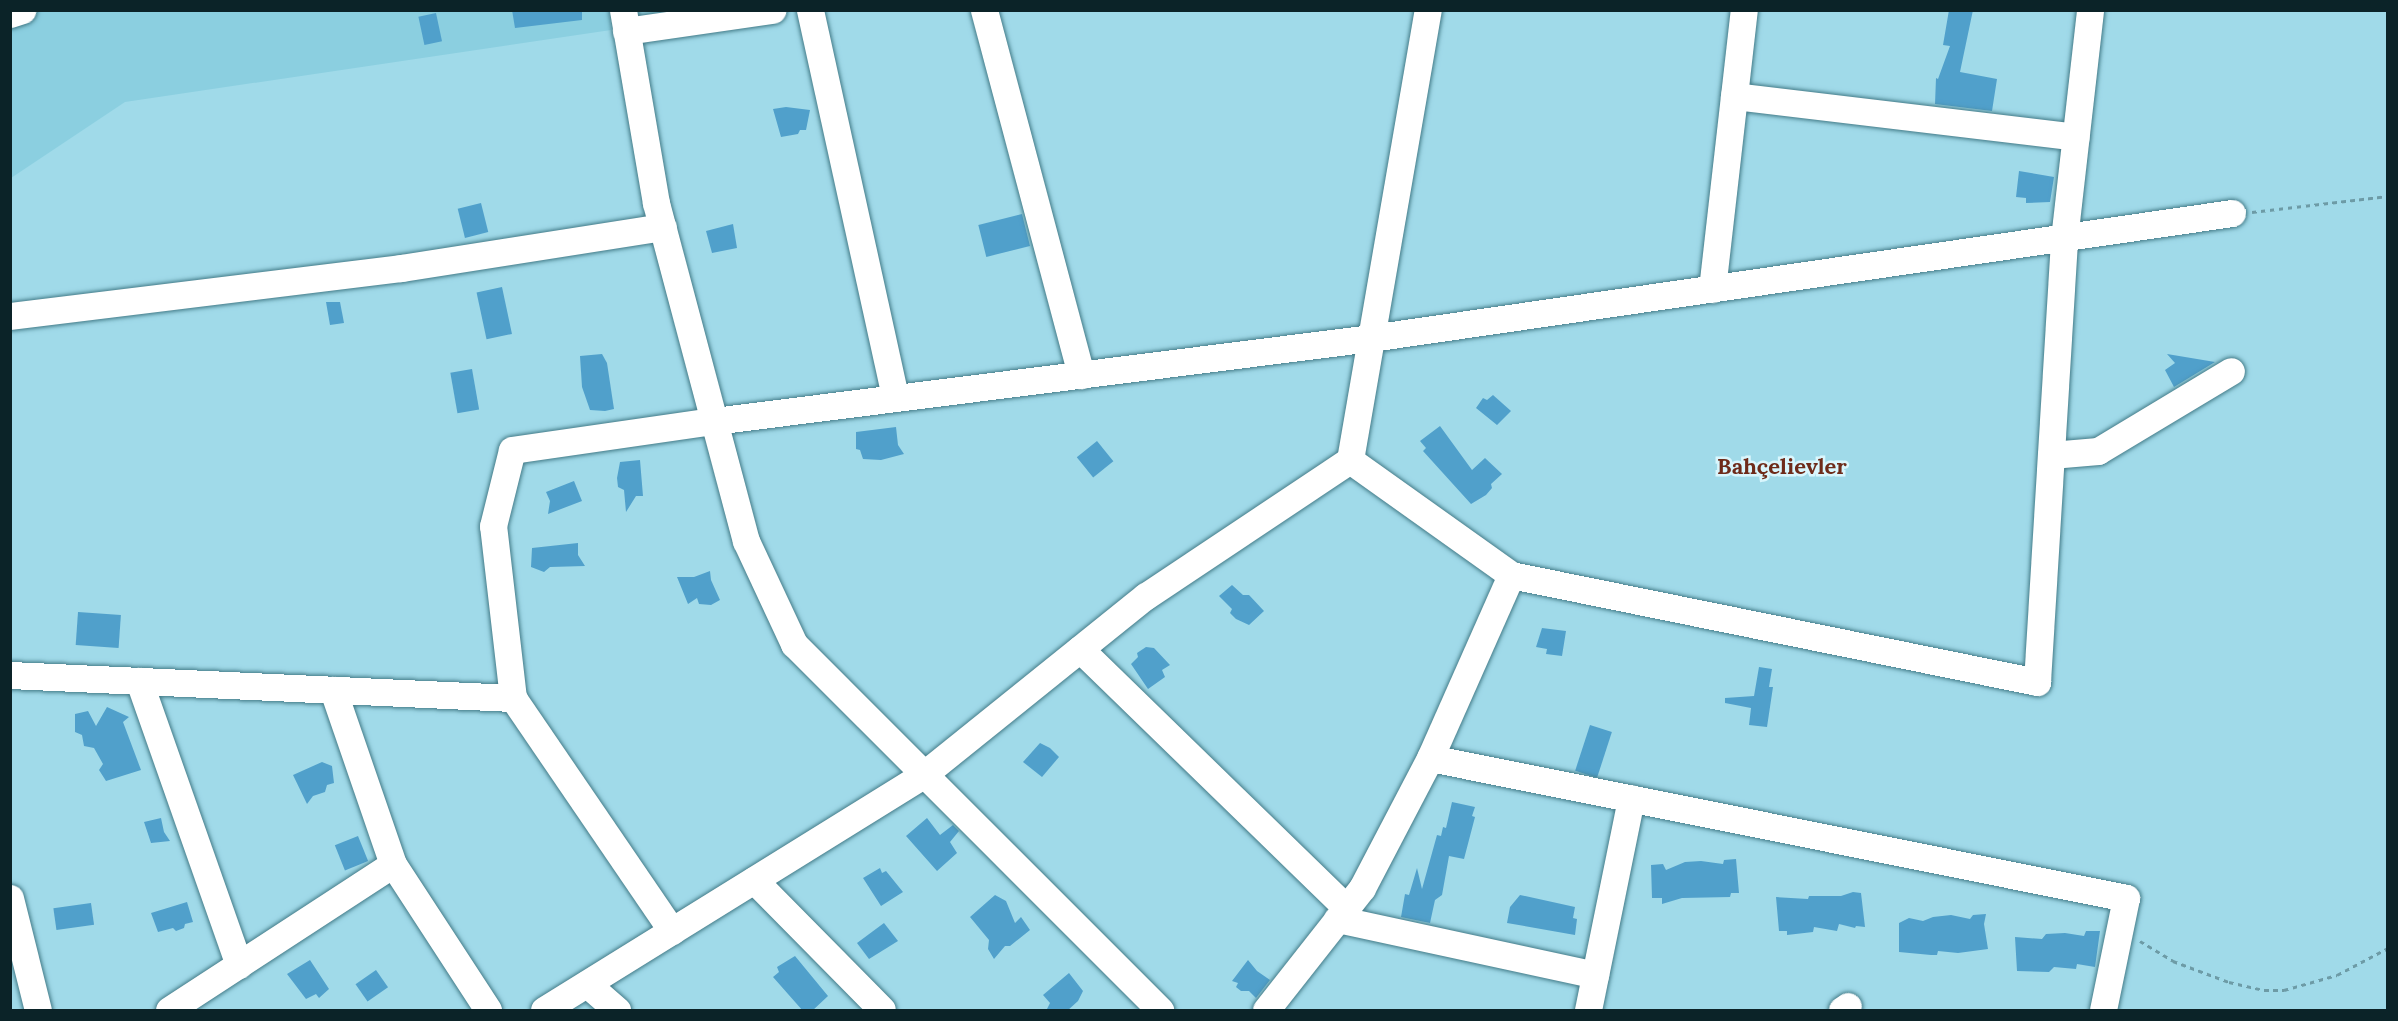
<!DOCTYPE html>
<html>
<head>
<meta charset="utf-8">
<style>
	body { margin:0 }
	#map { position:relative; width:2398px; height:1021px; overflow:hidden; background:#a0dae9; font-family:Lora,serif }
	div>[style] { position:absolute }
	[style*='--x'] { left:calc(var(--x)*1px); top:calc(var(--y)*1px); width:calc(var(--w)*1px); rotate:calc(var(--a)*1deg) }
	.built>* { inset:0; background:#8bcfe0 }
	.building>* { inset:0; background:#50a0cb; transform-origin:0 0 }
	.path>* { height:3px; margin-top:-1.5px; transform-origin:0; background:repeating-linear-gradient(90deg,#6d9ba6 0 4.5px,transparent 0 9px) }
	.roads { filter:drop-shadow(0 0 2px #437b88) drop-shadow(0 0 2px #437b88) }
	.minor>* { height:27px; margin:-13.5px; padding:0 13.5px; transform-origin:13.5px; border-radius:13.5px; background:#fff }
	span { translate:-50% -50%; white-space:nowrap; text-align:center; line-height:1.15; -webkit-text-stroke:5px #d9f6fd; paint-order:stroke }
	.district-label { font-size:22px; color:#6e2b1a; font-weight:700 }
	.frame { position:absolute; inset:0; border:12px solid #0b2328; pointer-events:none }
</style>
</head>
<body>
<div id="map">
	<div class="built">
		<div style="clip-path:polygon(11px 11px,609px 11px,611px 30px,125px 102px,11px 178px)"></div>
	</div>
	<div class="building">
		<div style="clip-path:polygon(512px 10px,582px 10px,582px 20px,515px 28px)"></div>
		<div style="clip-path:polygon(1949px 10px,1973px 10px,1960px 72px,1997px 79px,1992px 111px,1935px 104px,1936px 78px,1938px 79px,1950px 46px,1943px 45px)"></div>
		<div style="left:436px;top:13px;width:29px;height:18px;rotate:78deg"></div>
		<div style="clip-path:polygon(786px 107px,810px 110px,806px 130px,800px 130px,798px 134px,781px 137px,773px 109px)"></div>
		<div style="clip-path:polygon(2019px 171px,2054px 177px,2050px 202px,2026px 203px,2026px 198px,2016px 197px)"></div>
		<div style="left:481px;top:203px;width:30px;height:24px;rotate:76deg"></div>
		<div style="left:1022px;top:214px;width:33px;height:45px;rotate:76deg"></div>
		<div style="clip-path:polygon(733px 224px,737px 248px,712px 253px,706px 231px)"></div>
		<div style="left:502px;top:287px;width:48px;height:26px;rotate:78deg"></div>
		<div style="clip-path:polygon(326px 302px,340px 302px,344px 323px,330px 325px)"></div>
		<div style="clip-path:polygon(602px 354px,607px 363px,614px 409px,605px 411px,590px 410px,582px 387px,580px 356px)"></div>
		<div style="clip-path:polygon(2167px 354px,2215px 362px,2174px 387px,2165px 370px,2175px 363px)"></div>
		<div style="left:472px;top:369px;width:41px;height:22px;rotate:80deg"></div>
		<div style="clip-path:polygon(1493px 395px,1511px 411px,1497px 425px,1476px 408px,1483px 398px,1487px 400px)"></div>
		<div style="clip-path:polygon(1440px 426px,1472px 470px,1485px 458px,1502px 474px,1491px 484px,1492px 488px,1486px 495px,1471px 504px,1423px 451px,1426px 448px,1420px 441px)"></div>
		<div style="clip-path:polygon(896px 427px,898px 445px,904px 454px,881px 460px,863px 459px,860px 450px,856px 449px,856px 432px)"></div>
		<div style="left:1097px;top:441px;width:26px;height:26px;rotate:51deg"></div>
		<div style="clip-path:polygon(640px 460px,643px 496px,636px 496px,626px 512px,624px 490px,618px 487px,617px 478px,620px 462px)"></div>
		<div style="clip-path:polygon(574px 481px,582px 501px,548px 514px,550px 501px,546px 492px)"></div>
		<div style="clip-path:polygon(578px 543px,578px 555px,585px 566px,550px 567px,544px 572px,531px 567px,532px 548px)"></div>
		<div style="clip-path:polygon(710px 571px,711px 580px,720px 600px,711px 605px,699px 604px,697px 598px,688px 604px,677px 577px,694px 577px)"></div>
		<div style="clip-path:polygon(1232px 585px,1243px 595px,1249px 595px,1264px 611px,1249px 625px,1236px 619px,1230px 613px,1232px 609px,1219px 596px)"></div>
		<div style="left:78px;top:612px;width:43px;height:33px;rotate:4deg"></div>
		<div style="clip-path:polygon(1542px 628px,1566px 631px,1562px 656px,1546px 654px,1547px 649px,1536px 647px)"></div>
		<div style="clip-path:polygon(1146px 647px,1154px 648px,1170px 665px,1162px 670px,1165px 677px,1148px 689px,1131px 664px,1138px 657px,1137px 653px)"></div>
		<div style="clip-path:polygon(1759px 667px,1772px 669px,1769px 687px,1773px 687px,1767px 727px,1749px 725px,1751px 708px,1725px 703px,1725px 698px,1754px 696px)"></div>
		<div style="clip-path:polygon(107px 707px,129px 717px,123px 722px,141px 770px,106px 781px,99px 770px,103px 764px,94px 748px,84px 746px,82px 735px,75px 732px,75px 714px,88px 711px,96px 726px)"></div>
		<div style="left:1590px;top:725px;width:23px;height:48px;rotate:18deg"></div>
		<div style="clip-path:polygon(1040px 743px,1050px 748px,1059px 757px,1042px 777px,1023px 762px)"></div>
		<div style="clip-path:polygon(322px 762px,332px 766px,334px 783px,327px 785px,325px 792px,313px 796px,307px 804px,293px 775px)"></div>
		<div style="clip-path:polygon(1452px 802px,1475px 807px,1472px 816px,1475px 817px,1464px 859px,1449px 856px,1442px 895px,1435px 900px,1430px 923px,1401px 917px,1405px 894px,1409px 895px,1417px 868px,1422px 889px,1437px 835px,1441px 836px,1443px 827px,1446px 828px)"></div>
		<div style="clip-path:polygon(161px 818px,164px 832px,170px 841px,151px 843px,144px 822px)"></div>
		<div style="clip-path:polygon(927px 818px,940px 835px,953px 825px,959px 831px,950px 842px,957px 853px,937px 871px,906px 836px)"></div>
		<div style="left:358px;top:836px;width:27px;height:25px;rotate:68deg"></div>
		<div style="clip-path:polygon(1736px 859px,1739px 893px,1731px 893px,1730px 897px,1682px 898px,1662px 904px,1662px 898px,1652px 898px,1651px 865px,1663px 864px,1666px 870px,1685px 862px,1701px 861px,1723px 864px,1724px 860px)"></div>
		<div style="clip-path:polygon(880px 868px,882px 873px,886px 871px,903px 892px,881px 906px,863px 878px)"></div>
		<div style="clip-path:polygon(1853px 892px,1861px 893px,1865px 927px,1856px 926px,1855px 928px,1839px 924px,1837px 931px,1814px 927px,1813px 932px,1787px 935px,1787px 931px,1779px 931px,1776px 897px,1808px 899px,1809px 896px,1841px 896px)"></div>
		<div style="clip-path:polygon(995px 895px,1006px 901px,1015px 923px,1021px 917px,1030px 930px,1010px 946px,1005px 946px,994px 959px,988px 949px,989px 940px,970px 917px)"></div>
		<div style="clip-path:polygon(1520px 895px,1575px 907px,1573px 918px,1577px 919px,1575px 935px,1507px 923px,1510px 907px)"></div>
		<div style="clip-path:polygon(187px 902px,193px 922px,185px 924px,184px 928px,176px 931px,173px 928px,158px 932px,151px 913px)"></div>
		<div style="left:91px;top:903px;width:22px;height:38px;rotate:82deg"></div>
		<div style="clip-path:polygon(1986px 914px,1984px 924px,1988px 949px,1958px 953px,1938px 951px,1937px 955px,1931px 955px,1899px 952px,1899px 923px,1909px 918px,1923px 921px,1933px 917px,1951px 915px,1970px 919px,1973px 915px)"></div>
		<div style="clip-path:polygon(884px 923px,898px 941px,869px 959px,857px 943px)"></div>
		<div style="clip-path:polygon(2086px 931px,2100px 931px,2095px 967px,2077px 964px,2076px 969px,2054px 967px,2049px 972px,2017px 971px,2015px 937px,2042px 939px,2046px 934px,2065px 933px,2084px 936px)"></div>
		<div style="clip-path:polygon(795px 956px,828px 996px,812px 1011px,803px 1011px,773px 977px,779px 972px,777px 967px)"></div>
		<div style="clip-path:polygon(310px 960px,329px 989px,319px 998px,316px 994px,306px 999px,287px 974px)"></div>
		<div style="clip-path:polygon(1248px 960px,1257px 971px,1270px 980px,1256px 998px,1249px 991px,1241px 991px,1236px 987px,1238px 983px,1232px 981px)"></div>
		<div style="left:376px;top:970px;width:21px;height:25px;rotate:55deg"></div>
		<div style="clip-path:polygon(1069px 973px,1083px 991px,1078px 1001px,1067px 1011px,1046px 1011px,1050px 1003px,1043px 995px)"></div>
	</div>
	<div class="path">
		<div style="--x:2252;--y:212;--w:137;--a:-6.7"></div>
		<div style="--x:2140;--y:941;--w:39;--a:31"></div>
		<div style="--x:2173;--y:961;--w:60;--a:20.6"></div>
		<div style="--x:2229;--y:982;--w:36;--a:13"></div>
		<div style="--x:2264;--y:990;--w:20;--a:0"></div>
		<div style="--x:2284;--y:990;--w:55;--a:-15.8"></div>
		<div style="--x:2337;--y:975;--w:58;--a:-27.9"></div>
	</div>
	<div class="roads">
		<div class="minor">
			<div style="--x:623;--y:10;--w:196;--a:80.3"></div>
			<div style="--x:656;--y:203;--w:350;--a:75.1"></div>
			<div style="--x:746;--y:541;--w:114;--a:65"></div>
			<div style="--x:794;--y:644;--w:518;--a:45"></div>
			<div style="--x:810;--y:10;--w:397;--a:77.6"></div>
			<div style="--x:984;--y:10;--w:378;--a:75.1"></div>
			<div style="--x:10;--y:14;--w:13;--a:-18"></div>
			<div style="--x:626;--y:31;--w:148;--a:-8.2"></div>
			<div style="--x:1734;--y:96;--w:344;--a:6.8"></div>
			<div style="--x:1712;--y:289;--w:281;--a:-83.5"></div>
			<div style="--x:10;--y:316;--w:394;--a:-7"></div>
			<div style="--x:401;--y:268;--w:265;--a:-8.9"></div>
			<div style="--x:2051;--y:455;--w:47;--a:-4.9"></div>
			<div style="--x:2098;--y:451;--w:155;--a:-31"></div>
			<div style="--x:1350;--y:460;--w:198;--a:35.5"></div>
			<div style="--x:1511;--y:575;--w:537;--a:11.5"></div>
			<div style="--x:2037;--y:682;--w:444;--a:-86.5"></div>
			<div style="--x:2064;--y:239;--w:230;--a:-83.5"></div>
			<div style="--x:1080;--y:649;--w:371;--a:44.2"></div>
			<div style="--x:10;--y:675;--w:504;--a:2.62"></div>
			<div style="--x:139;--y:681;--w:301;--a:70.6"></div>
			<div style="--x:333;--y:690;--w:184;--a:71"></div>
			<div style="--x:393;--y:864;--w:174;--a:56.9"></div>
			<div style="--x:1430;--y:758;--w:710;--a:11.37"></div>
			<div style="--x:2126;--y:898;--w:114;--a:101.6"></div>
			<div style="--x:754;--y:880;--w:182;--a:45.4"></div>
			<div style="--x:10;--y:898;--w:115;--a:76"></div>
			<div style="--x:1337;--y:919;--w:264;--a:12.2"></div>
			<div style="--x:672;--y:931;--w:282;--a:-124.3"></div>
			<div style="--x:513;--y:698;--w:173;--a:-96.6"></div>
			<div style="--x:493;--y:526;--w:78;--a:-76"></div>
			<div style="--x:512;--y:450;--w:204;--a:-8.2"></div>
			<div style="--x:714;--y:421;--w:662;--a:-7.2"></div>
			<div style="--x:1371;--y:338;--w:870;--a:-8.26"></div>
			<div style="--x:587;--y:984;--w:40;--a:41"></div>
			<div style="--x:169;--y:1010;--w:267;--a:-33.1"></div>
			<div style="--x:544;--y:1010;--w:446;--a:-31.8"></div>
			<div style="--x:923;--y:775;--w:286;--a:-38.8"></div>
			<div style="--x:1146;--y:596;--w:245;--a:-33.7"></div>
			<div style="--x:1350;--y:460;--w:457;--a:-80.2"></div>
			<div style="--x:1266;--y:1010;--w:155;--a:-51.8"></div>
			<div style="--x:1362;--y:888;--w:147;--a:-62.4"></div>
			<div style="--x:1430;--y:758;--w:200;--a:-66.1"></div>
			<div style="--x:1588;--y:1010;--w:216;--a:-78.5"></div>
			<div style="--x:1842;--y:1010;--w:7;--a:-34"></div>
		</div>
	</div>
	<div class="district-label">
		<span style="left:1782px;top:467px">Bahçelievler</span>
	</div>
	<div class="frame"></div>
</div>
</body>
</html>
